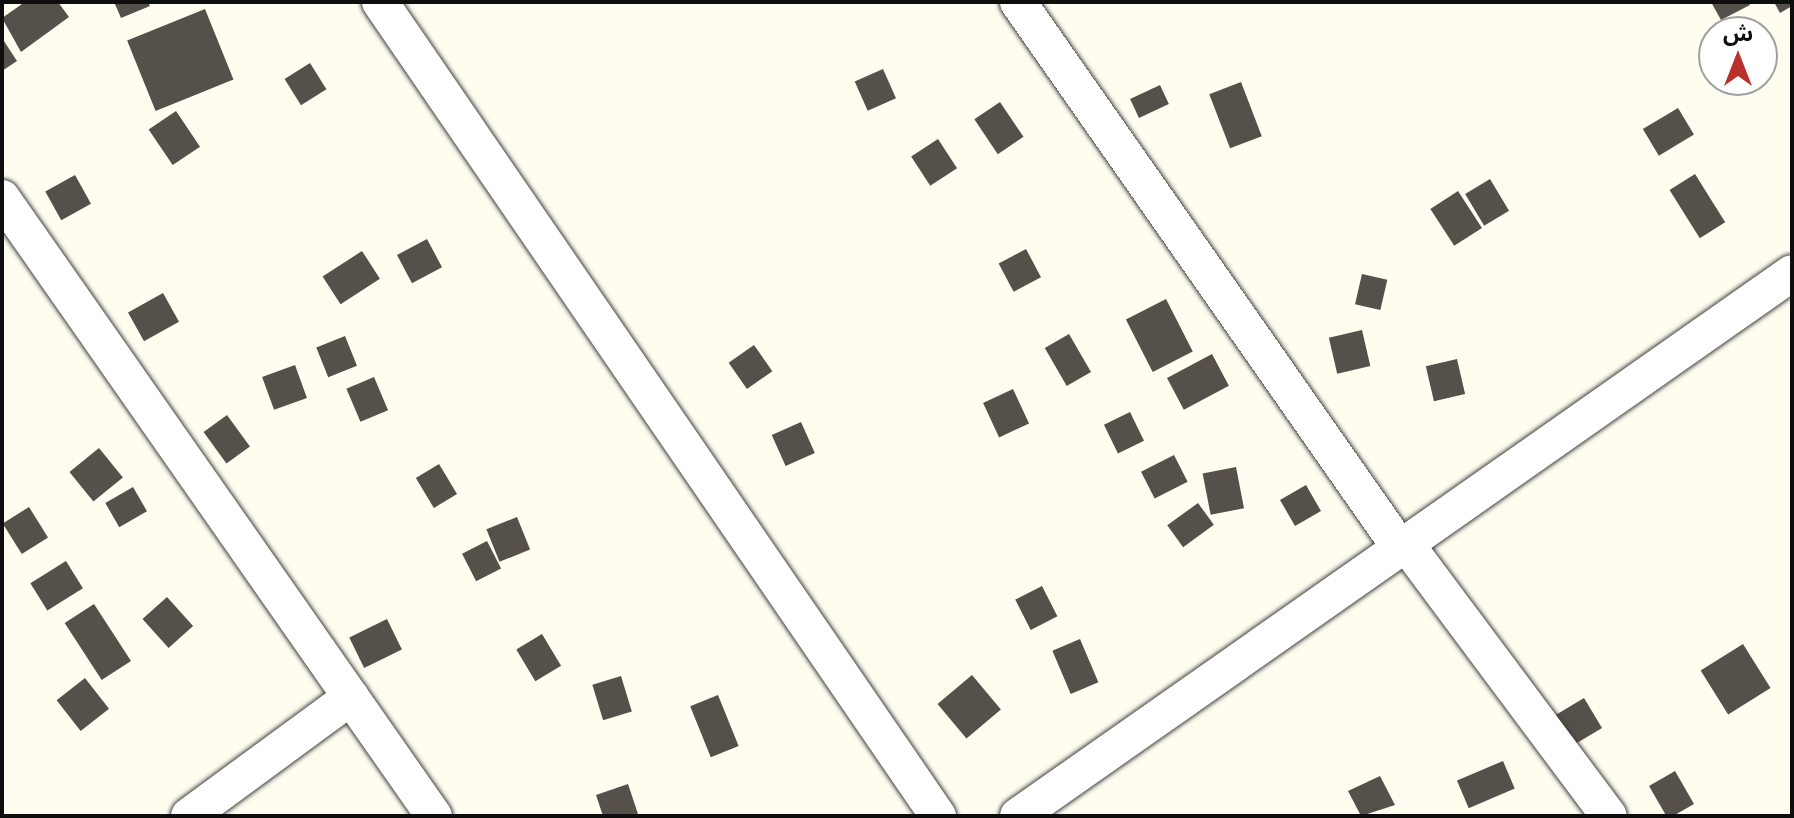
<!DOCTYPE html>
<html>
<head>
<meta charset="utf-8">
<style>
	body { margin:0 }
	#map { position:relative; width:1794px; height:818px; overflow:hidden; background:#fefdf0; font-family:Bitter,"Noto Sans Arabic",serif }
	div>[style] { position:absolute }
	[style*='--x'] { left:calc(var(--x)*1px); top:calc(var(--y)*1px); width:calc(var(--w)*1px); rotate:calc(var(--a)*1deg) }
	.building>* { inset:0; background:#56504b; transform-origin:0 0 }
	.roads { filter:drop-shadow(0 0 2px #414141) drop-shadow(0 0 2px #414141) }
	.minor>* { height:36px; margin:-18px; padding:0 18px; transform-origin:18px; border-radius:18px; background:#fff }
	span { translate:-50% -50%; white-space:nowrap; text-align:center; line-height:1.15; -webkit-text-stroke:8px #fff; paint-order:stroke }
	.frame { position:absolute; inset:0; border:4px solid #0e0e0e; pointer-events:none }
	.north { position:absolute; left:1698px; top:16px; width:80px; height:80px; box-sizing:border-box; background:#fff; border:2px solid #9f9f9f; border-radius:50%; rotate:0deg; font-size:22px; font-weight:700; line-height:32px; text-align:center; color:#0e0e0e }
	.north::after { content:''; display:block; margin:auto; width:28px; height:36px; background:#b9302c; clip-path:polygon(50% 0,100% 100%,50% 72%,0 100%) }
</style>
</head>
<body>
<div id="map">
	<div class="building">
		<div style="clip-path:polygon(25px 2px,58px 2px,69px 17px,21px 52px,2px 18px)"></div>
		<div style="clip-path:polygon(114px 2px,148px 2px,150px 6px,121px 18px)"></div>
		<div style="clip-path:polygon(1711px 2px,1748px 2px,1750px 5px,1721px 20px)"></div>
		<div style="clip-path:polygon(1774px 2px,1792px 2px,1792px 6px,1780px 13px)"></div>
		<div style="left:205px;top:9px;width:76px;height:84px;rotate:68deg"></div>
		<div style="clip-path:polygon(2px 38px,17px 61px,2px 71px)"></div>
		<div style="left:310px;top:63px;width:31px;height:30px;rotate:58deg"></div>
		<div style="left:883px;top:69px;width:32px;height:31px;rotate:66deg"></div>
		<div style="left:1241px;top:82px;width:58px;height:34px;rotate:69deg"></div>
		<div style="left:1160px;top:85px;width:21px;height:33px;rotate:65deg"></div>
		<div style="left:1000px;top:102px;width:42px;height:31px;rotate:56deg"></div>
		<div style="left:1678px;top:108px;width:31px;height:41px;rotate:59deg"></div>
		<div style="left:176px;top:111px;width:43px;height:33px;rotate:56deg"></div>
		<div style="left:938px;top:139px;width:35px;height:32px;rotate:57deg"></div>
		<div style="left:1695px;top:174px;width:57px;height:30px;rotate:58deg"></div>
		<div style="left:75px;top:175px;width:33px;height:34px;rotate:61deg"></div>
		<div style="left:1490px;top:179px;width:37px;height:29px;rotate:59deg"></div>
		<div style="left:1458px;top:191px;width:44px;height:33px;rotate:57deg"></div>
		<div style="left:427px;top:239px;width:32px;height:34px;rotate:62deg"></div>
		<div style="left:1026px;top:249px;width:32px;height:31px;rotate:62deg"></div>
		<div style="left:362px;top:251px;width:33px;height:47px;rotate:57deg"></div>
		<div style="left:1362px;top:274px;width:26px;height:31px;rotate:13deg"></div>
		<div style="left:163px;top:293px;width:33px;height:40px;rotate:61deg"></div>
		<div style="left:1166px;top:299px;width:59px;height:45px;rotate:63deg"></div>
		<div style="left:1362px;top:330px;width:37px;height:34px;rotate:77deg"></div>
		<div style="left:1069px;top:334px;width:44px;height:28px;rotate:60deg"></div>
		<div style="left:345px;top:336px;width:32px;height:31px;rotate:68deg"></div>
		<div style="left:754px;top:345px;width:32px;height:31px;rotate:55deg"></div>
		<div style="left:1212px;top:354px;width:36px;height:51px;rotate:62deg"></div>
		<div style="left:1457px;top:359px;width:36px;height:32px;rotate:77deg"></div>
		<div style="left:295px;top:365px;width:35px;height:35px;rotate:70deg"></div>
		<div style="left:374px;top:377px;width:36px;height:30px;rotate:67deg"></div>
		<div style="left:1013px;top:389px;width:38px;height:33px;rotate:65deg"></div>
		<div style="left:1130px;top:412px;width:32px;height:29px;rotate:64deg"></div>
		<div style="left:227px;top:415px;width:39px;height:29px;rotate:54deg"></div>
		<div style="left:801px;top:422px;width:34px;height:32px;rotate:66deg"></div>
		<div style="left:99px;top:448px;width:38px;height:38px;rotate:51deg"></div>
		<div style="left:1174px;top:455px;width:30px;height:37px;rotate:63deg"></div>
		<div style="left:439px;top:464px;width:35px;height:27px;rotate:59deg"></div>
		<div style="left:1236px;top:467px;width:42px;height:34px;rotate:79deg"></div>
		<div style="left:1306px;top:485px;width:30px;height:30px;rotate:60deg"></div>
		<div style="left:133px;top:487px;width:28px;height:32px;rotate:60deg"></div>
		<div style="left:1198px;top:503px;width:27px;height:38px;rotate:54deg"></div>
		<div style="left:29px;top:507px;width:36px;height:31px;rotate:58deg"></div>
		<div style="left:517px;top:517px;width:35px;height:33px;rotate:68deg"></div>
		<div style="left:487px;top:541px;width:31px;height:28px;rotate:63deg"></div>
		<div style="left:66px;top:561px;width:32px;height:42px;rotate:58deg"></div>
		<div style="left:1042px;top:586px;width:34px;height:30px;rotate:63deg"></div>
		<div style="left:167px;top:597px;width:39px;height:33px;rotate:48deg"></div>
		<div style="left:94px;top:604px;width:68px;height:35px;rotate:57deg"></div>
		<div style="left:387px;top:619px;width:34px;height:42px;rotate:64deg"></div>
		<div style="left:542px;top:634px;width:37px;height:30px;rotate:59deg"></div>
		<div style="left:1080px;top:639px;width:47px;height:30px;rotate:67deg"></div>
		<div style="left:1743px;top:644px;width:52px;height:50px;rotate:58deg"></div>
		<div style="left:972px;top:675px;width:45px;height:45px;rotate:50deg"></div>
		<div style="left:621px;top:676px;width:37px;height:30px;rotate:73deg"></div>
		<div style="left:85px;top:678px;width:39px;height:36px;rotate:52deg"></div>
		<div style="left:718px;top:695px;width:55px;height:30px;rotate:68deg"></div>
		<div style="left:1584px;top:698px;width:35px;height:37px;rotate:59deg"></div>
		<div style="left:1503px;top:761px;width:30px;height:50px;rotate:67deg"></div>
		<div style="left:1675px;top:771px;width:38px;height:30px;rotate:60deg"></div>
		<div style="clip-path:polygon(1380px 776px,1395px 805px,1361px 816px,1348px 791px)"></div>
		<div style="clip-path:polygon(628px 784px,638px 814px,603px 816px,596px 795px)"></div>
	</div>
	<div class="roads">
		<div class="minor">
			<div style="--x:380;--y:2;--w:987;--a:55.57"></div>
			<div style="--x:1018;--y:2;--w:666;--a:55.02"></div>
			<div style="--x:2;--y:198;--w:754;--a:55.05"></div>
			<div style="--x:1406;--y:544;--w:339;--a:53.3"></div>
			<div style="--x:189;--y:816;--w:201;--a:-36.3"></div>
			<div style="--x:1018;--y:816;--w:945;--a:-35.05"></div>
		</div>
	</div>
	<div class="frame"></div>
	<div class="north">ش</div>
</div>
</body>
</html>
